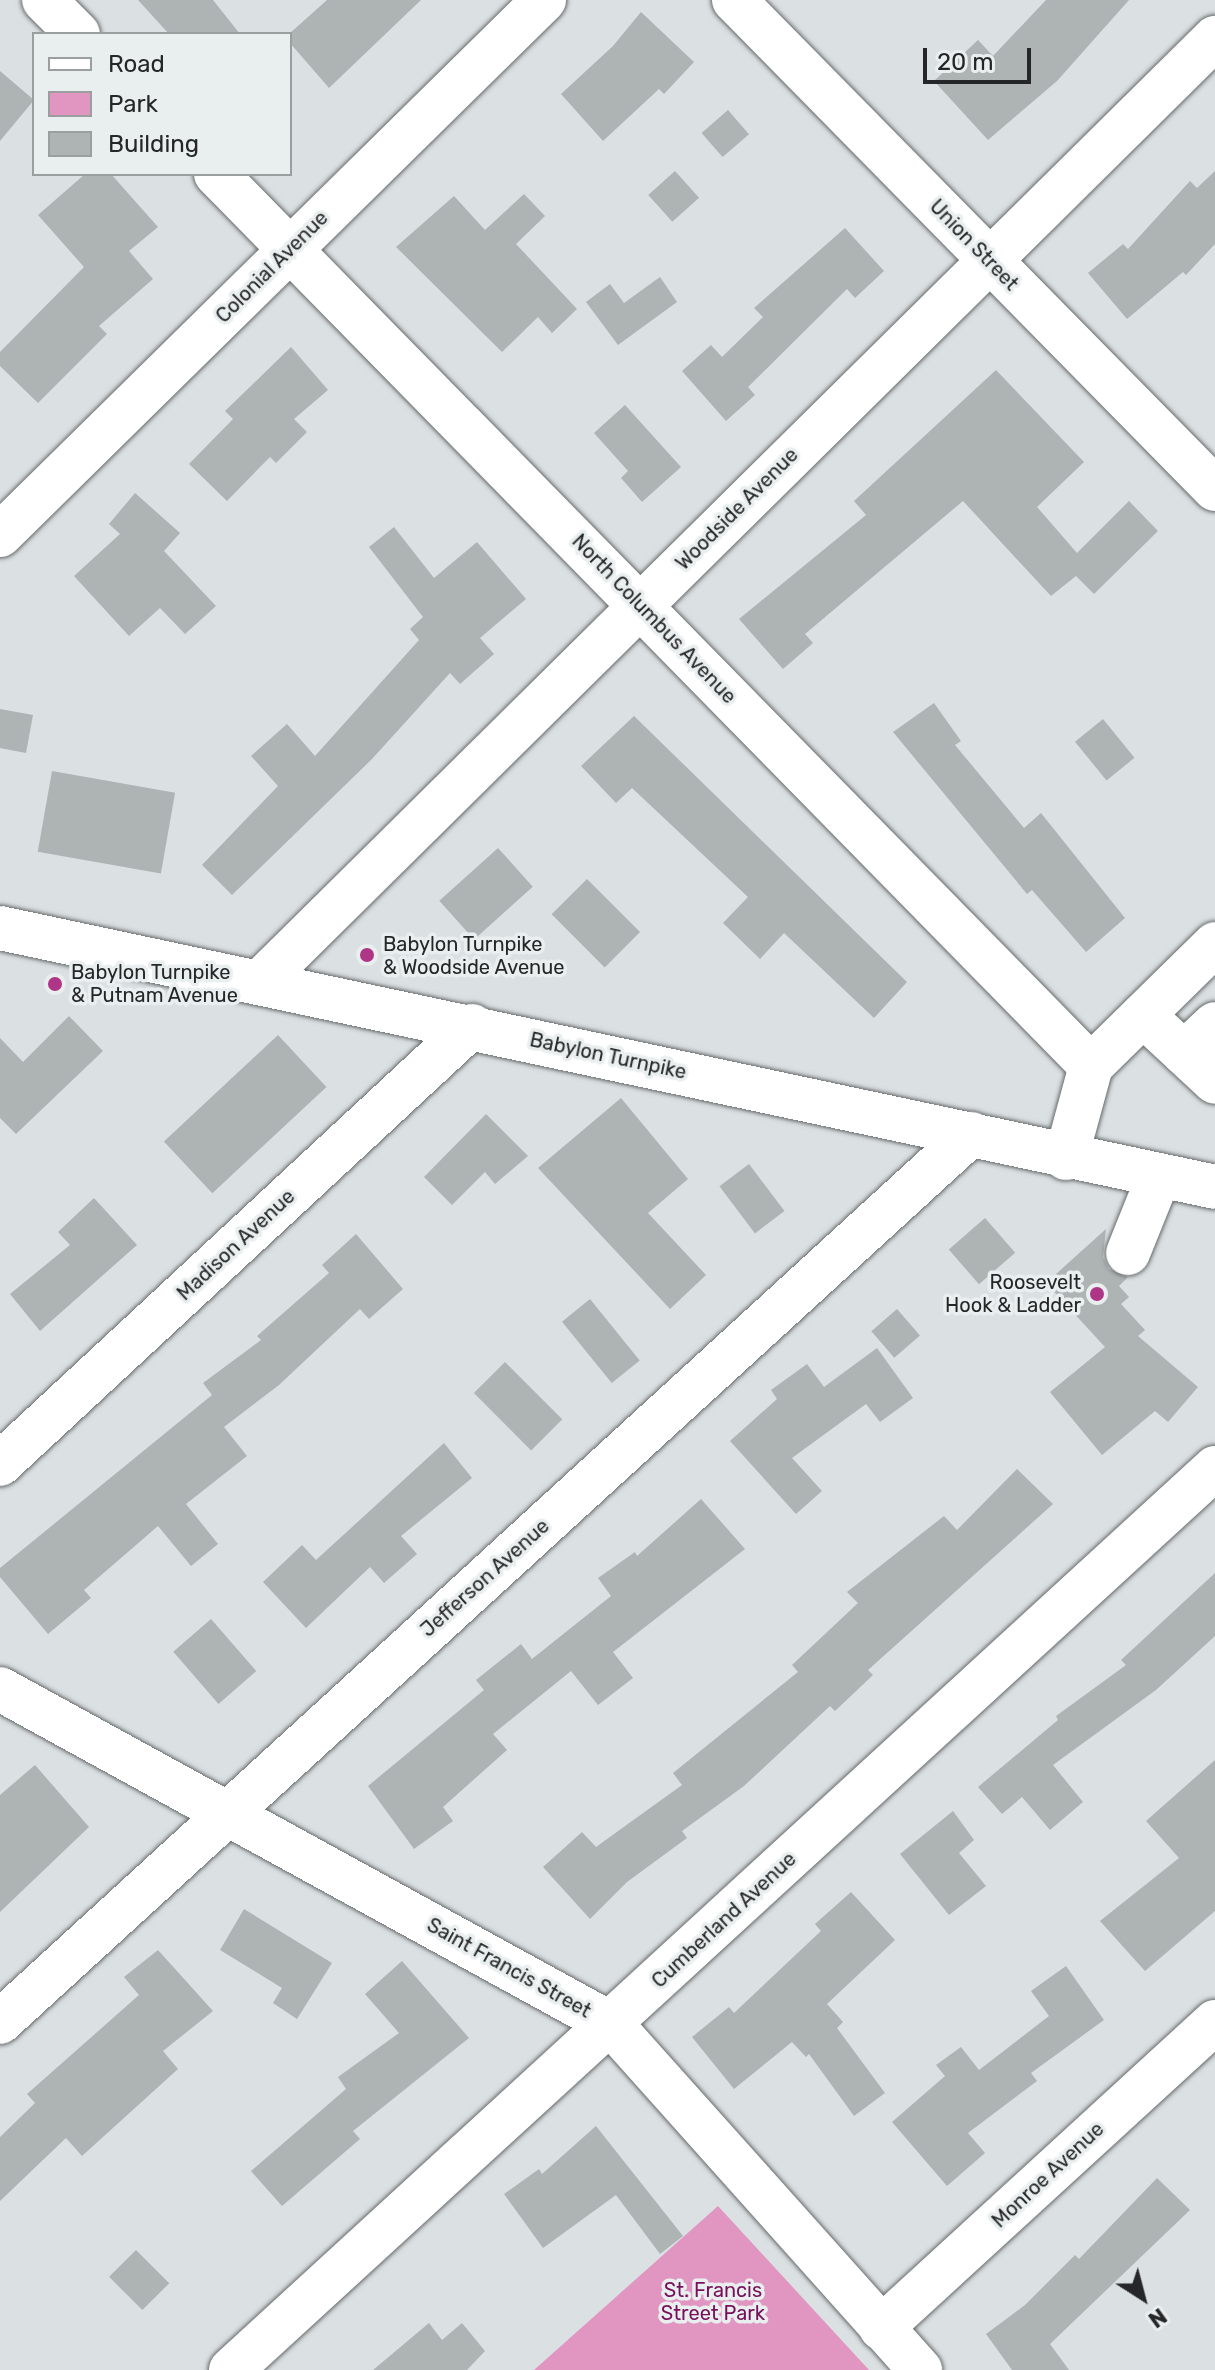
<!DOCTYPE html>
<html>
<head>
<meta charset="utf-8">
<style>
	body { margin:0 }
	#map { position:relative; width:1215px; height:2370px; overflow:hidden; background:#dbe0e2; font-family:Rubik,sans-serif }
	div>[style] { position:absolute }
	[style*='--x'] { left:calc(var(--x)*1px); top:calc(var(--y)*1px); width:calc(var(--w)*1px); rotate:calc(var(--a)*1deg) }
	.green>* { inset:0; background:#e096c1 }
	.building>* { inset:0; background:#aeb3b4; transform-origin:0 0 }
	.roads { filter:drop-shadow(0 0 2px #666a6b) drop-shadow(0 0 2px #666a6b) }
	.minor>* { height:44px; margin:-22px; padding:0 22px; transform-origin:22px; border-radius:22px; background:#fff }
	.major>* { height:44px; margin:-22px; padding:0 22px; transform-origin:22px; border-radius:22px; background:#fff }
	.dots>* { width:22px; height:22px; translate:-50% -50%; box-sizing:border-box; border:4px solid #e9eeef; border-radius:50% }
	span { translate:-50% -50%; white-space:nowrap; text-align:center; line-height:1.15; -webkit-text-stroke:7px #e9eeef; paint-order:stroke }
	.street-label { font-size:20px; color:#252627 }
	.poi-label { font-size:20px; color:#252627 }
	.left { translate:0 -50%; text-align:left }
	.right { translate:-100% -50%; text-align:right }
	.park-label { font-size:20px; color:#770f59 }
	.legend { position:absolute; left:32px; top:32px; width:260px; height:144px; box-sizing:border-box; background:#e9eeef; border:2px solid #9b9e9f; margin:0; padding:10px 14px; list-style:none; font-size:24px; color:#252627 }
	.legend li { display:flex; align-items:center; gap:16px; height:40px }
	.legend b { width:40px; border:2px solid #9b9e9f }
	.north { position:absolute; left:1103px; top:2258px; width:80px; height:80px; -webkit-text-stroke:6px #e9eeef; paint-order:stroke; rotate:144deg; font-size:22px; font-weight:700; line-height:32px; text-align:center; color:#252627 }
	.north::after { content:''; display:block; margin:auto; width:28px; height:36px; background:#252627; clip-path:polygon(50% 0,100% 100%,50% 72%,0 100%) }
	.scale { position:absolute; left:923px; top:48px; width:108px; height:36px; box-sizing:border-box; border:4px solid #252627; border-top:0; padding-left:10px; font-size:24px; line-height:28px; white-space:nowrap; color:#252627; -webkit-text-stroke:6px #e9eeef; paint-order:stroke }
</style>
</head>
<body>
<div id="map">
	<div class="green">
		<div style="clip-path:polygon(718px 2206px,869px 2370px,534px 2370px)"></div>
	</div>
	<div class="building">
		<div style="clip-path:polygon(138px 0,213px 0,240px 34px,169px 34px)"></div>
		<div style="clip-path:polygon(327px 0,421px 0,329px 88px,290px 43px,289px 34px)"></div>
		<div style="clip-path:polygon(1046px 0,1129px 0,1057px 81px,988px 140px,934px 81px,978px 40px,993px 56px)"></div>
		<div style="clip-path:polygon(641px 12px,694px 62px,664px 94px,659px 89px,603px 141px,561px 94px,613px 46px)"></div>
		<div style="clip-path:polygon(0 71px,34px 100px,0 141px)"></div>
		<div style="left:728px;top:110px;width:32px;height:35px;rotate:49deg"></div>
		<div style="left:675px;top:171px;width:36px;height:36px;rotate:48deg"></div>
		<div style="clip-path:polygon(1215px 171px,1215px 244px,1186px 275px,1183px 272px,1127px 319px,1088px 273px,1123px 244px,1128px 249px,1190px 181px,1197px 188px)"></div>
		<div style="clip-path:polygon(85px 174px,111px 174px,158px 227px,129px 251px,153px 279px,99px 326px,107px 334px,38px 403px,0 366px,0 352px,84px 267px,38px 215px)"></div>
		<div style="clip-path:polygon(524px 194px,545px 216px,516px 244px,577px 309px,552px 333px,538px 317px,502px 352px,396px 247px,454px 196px,485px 230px)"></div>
		<div style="clip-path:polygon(845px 228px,884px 271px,855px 298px,847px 289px,748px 387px,755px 395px,726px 421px,682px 371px,711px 345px,722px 357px,763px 317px,754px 308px)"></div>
		<div style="clip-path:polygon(660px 277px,677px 302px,618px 345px,586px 302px,610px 284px,624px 303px)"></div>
		<div style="clip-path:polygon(291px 347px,328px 390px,294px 419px,307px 432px,276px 463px,270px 457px,227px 501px,189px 464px,233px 419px,225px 411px)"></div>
		<div style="clip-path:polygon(996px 370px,1084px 462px,1037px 507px,1077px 553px,1129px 501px,1158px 531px,1094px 594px,1076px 576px,1051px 596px,963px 501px,805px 634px,813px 643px,783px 669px,739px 619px,866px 515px,854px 501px)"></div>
		<div style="clip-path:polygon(625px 405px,681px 467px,642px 502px,621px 478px,628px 471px,594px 433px)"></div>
		<div style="clip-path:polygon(135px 493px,180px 533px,164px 551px,216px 606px,185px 634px,160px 608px,129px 636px,74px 576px,120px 534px,109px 524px)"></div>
		<div style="clip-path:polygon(394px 527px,434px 578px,477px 542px,526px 599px,480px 638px,494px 654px,460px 684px,450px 673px,372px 759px,232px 895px,202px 865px,278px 786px,251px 756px,287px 724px,315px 756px,419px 640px,410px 629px,423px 617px,369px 547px)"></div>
		<div style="clip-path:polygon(934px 703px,961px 741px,955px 745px,1024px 828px,1041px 813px,1125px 918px,1086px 952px,1032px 890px,1027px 894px,893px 732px)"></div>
		<div style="clip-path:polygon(0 709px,33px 715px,26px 753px,0 748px)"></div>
		<div style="clip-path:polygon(634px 716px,907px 982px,874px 1018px,784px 933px,760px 959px,723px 923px,748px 897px,632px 788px,616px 803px,581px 766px)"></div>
		<div style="left:1103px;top:719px;width:50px;height:36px;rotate:51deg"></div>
		<div style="left:52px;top:771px;width:125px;height:82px;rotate:10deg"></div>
		<div style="left:498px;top:848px;width:52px;height:79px;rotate:48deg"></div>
		<div style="left:587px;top:879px;width:75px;height:50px;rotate:45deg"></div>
		<div style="clip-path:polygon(69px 1016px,103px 1051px,16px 1134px,0 1118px,0 1038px,23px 1062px)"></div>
		<div style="left:278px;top:1035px;width:71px;height:156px;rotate:47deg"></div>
		<div style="clip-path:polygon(621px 1098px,688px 1179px,648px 1213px,706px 1275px,670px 1309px,538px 1168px)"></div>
		<div style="clip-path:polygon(486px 1114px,528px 1156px,495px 1184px,485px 1172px,452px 1205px,424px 1177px)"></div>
		<div style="left:749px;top:1164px;width:59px;height:37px;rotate:53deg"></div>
		<div style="clip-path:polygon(94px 1198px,137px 1245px,40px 1331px,10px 1294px,70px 1245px,58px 1232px)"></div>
		<div style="left:985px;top:1218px;width:46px;height:48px;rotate:49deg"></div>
		<div style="clip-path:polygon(1106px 1229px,1103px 1257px,1109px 1269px,1128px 1277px,1119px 1286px,1129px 1297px,1121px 1304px,1145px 1330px,1138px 1336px,1198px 1387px,1168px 1422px,1155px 1411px,1102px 1455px,1050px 1392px,1105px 1347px,1046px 1283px)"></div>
		<div style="clip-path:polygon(356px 1234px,403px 1289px,369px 1319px,360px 1309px,279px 1385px,224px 1427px,247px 1456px,186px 1504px,218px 1544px,191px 1566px,158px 1526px,84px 1590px,91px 1598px,48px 1634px,0 1577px,0 1568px,212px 1395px,203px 1383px,261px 1340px,257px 1336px,329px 1273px,322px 1265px)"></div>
		<div style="left:590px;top:1299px;width:79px;height:36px;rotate:51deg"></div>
		<div style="left:897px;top:1309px;width:35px;height:34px;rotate:49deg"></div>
		<div style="clip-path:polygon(877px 1348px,913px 1398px,880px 1422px,866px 1404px,792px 1458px,822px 1491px,796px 1514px,730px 1441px,777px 1399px,771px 1390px,807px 1364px,824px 1387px)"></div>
		<div style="left:505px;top:1362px;width:81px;height:44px;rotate:45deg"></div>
		<div style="clip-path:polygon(444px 1443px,472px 1478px,401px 1536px,417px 1554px,384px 1583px,370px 1567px,306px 1628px,263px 1582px,302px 1545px,316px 1560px)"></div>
		<div style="clip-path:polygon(1017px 1469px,1053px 1504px,868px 1670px,873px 1675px,835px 1711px,830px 1706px,744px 1786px,682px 1831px,687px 1838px,627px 1882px,590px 1919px,543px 1867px,582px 1832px,596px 1847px,682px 1785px,673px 1773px,798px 1672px,792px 1665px,858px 1603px,847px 1592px,944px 1516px,957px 1530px)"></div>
		<div style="clip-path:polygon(701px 1499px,745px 1549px,613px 1652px,633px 1678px,598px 1705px,571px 1671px,493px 1734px,507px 1750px,443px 1807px,453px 1821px,414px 1849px,368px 1786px,484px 1690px,476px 1680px,521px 1644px,532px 1659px,611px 1596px,598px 1578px,635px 1552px,637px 1556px)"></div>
		<div style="clip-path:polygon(1215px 1573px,1215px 1636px,1156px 1690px,1053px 1765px,1083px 1802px,1050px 1830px,1022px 1797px,1002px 1814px,978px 1787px,1058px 1720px,1056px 1716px,1126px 1665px,1121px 1660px)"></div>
		<div style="left:211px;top:1619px;width:69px;height:50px;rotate:49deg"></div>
		<div style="clip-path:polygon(1215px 1760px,1215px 1911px,1145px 1971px,1100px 1921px,1179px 1858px,1146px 1821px)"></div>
		<div style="clip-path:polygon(35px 1765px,89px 1827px,0 1912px,0 1795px)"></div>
		<div style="clip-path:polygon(953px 1811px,974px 1840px,959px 1853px,986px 1886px,949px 1915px,900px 1854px)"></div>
		<div style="clip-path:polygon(851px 1892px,895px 1940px,827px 2004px,843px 2022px,837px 2028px,885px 2093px,854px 2116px,809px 2054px,806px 2057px,792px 2042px,734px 2089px,692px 2037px,729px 2007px,734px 2013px,821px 1931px,815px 1924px)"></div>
		<div style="clip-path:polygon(244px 1909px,332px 1963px,297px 2019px,273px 2003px,282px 1988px,220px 1950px)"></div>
		<div style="clip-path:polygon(158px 1950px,213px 2011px,163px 2051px,178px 2069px,82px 2156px,66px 2138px,0 2201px,0 2137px,35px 2103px,27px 2094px,139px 1995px,124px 1977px)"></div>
		<div style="clip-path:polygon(402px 1961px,469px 2038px,353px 2131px,360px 2139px,282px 2206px,251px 2171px,346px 2089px,338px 2077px,399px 2033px,365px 1994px)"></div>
		<div style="clip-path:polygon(1066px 1966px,1104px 2020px,1031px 2073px,1037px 2081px,968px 2133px,985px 2153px,947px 2186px,892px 2122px,945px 2076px,936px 2065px,961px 2047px,979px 2070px,1049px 2016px,1031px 1991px)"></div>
		<div style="clip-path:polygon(596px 2126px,683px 2236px,660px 2254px,616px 2195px,543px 2248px,504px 2194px,539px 2169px,542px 2174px)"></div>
		<div style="clip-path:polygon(1157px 2178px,1190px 2210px,1050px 2344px,1069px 2370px,1012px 2370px,986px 2334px,1025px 2305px,1075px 2255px,1079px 2259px)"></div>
		<div style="left:136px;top:2250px;width:47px;height:38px;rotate:45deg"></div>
		<div style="clip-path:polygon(429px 2323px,442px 2340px,462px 2323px,485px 2351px,467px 2370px,373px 2370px)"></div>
	</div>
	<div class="roads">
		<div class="minor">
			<div style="--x:44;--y:0;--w:48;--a:45"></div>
			<div style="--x:734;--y:0;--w:686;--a:45.47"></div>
			<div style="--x:216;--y:174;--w:1250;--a:45.55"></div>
			<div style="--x:0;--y:535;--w:763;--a:-44.52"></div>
			<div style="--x:260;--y:982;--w:1343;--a:-44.67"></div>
			<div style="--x:1143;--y:1015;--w:98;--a:42.9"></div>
			<div style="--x:1184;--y:1053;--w:42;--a:-43.1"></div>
			<div style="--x:1066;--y:1158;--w:95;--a:-74.8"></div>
			<div style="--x:1091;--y:1066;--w:174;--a:-44.5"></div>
			<div style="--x:1128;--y:1253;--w:83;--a:-68.1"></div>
			<div style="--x:0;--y:1464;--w:644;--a:-42.86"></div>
			<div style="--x:0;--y:1689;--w:697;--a:28.74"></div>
			<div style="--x:611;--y:2024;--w:464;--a:48.2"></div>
			<div style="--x:0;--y:2022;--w:1316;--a:-42.44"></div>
			<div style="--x:881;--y:2328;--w:453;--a:-42.5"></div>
			<div style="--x:231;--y:2370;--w:1335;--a:-42.51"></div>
		</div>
		<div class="major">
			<div style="--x:0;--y:928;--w:1242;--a:12.03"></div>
		</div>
	</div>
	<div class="dots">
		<div style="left:367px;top:955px;background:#af3587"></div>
		<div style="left:55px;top:984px;background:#af3587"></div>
		<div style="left:1097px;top:1294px;background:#af3587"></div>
	</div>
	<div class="street-label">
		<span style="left:974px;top:245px;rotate:46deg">Union Street</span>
		<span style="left:272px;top:267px;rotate:-45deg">Colonial Avenue</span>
		<span style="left:737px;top:509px;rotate:-45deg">Woodside Avenue</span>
		<span style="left:654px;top:619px;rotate:46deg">North Columbus Avenue</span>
		<span style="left:608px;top:1056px;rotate:12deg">Babylon Turnpike</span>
		<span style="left:236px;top:1245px;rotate:-43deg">Madison Avenue</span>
		<span style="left:485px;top:1578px;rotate:-42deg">Jefferson Avenue</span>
		<span style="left:724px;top:1920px;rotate:-43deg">Cumberland Avenue</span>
		<span style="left:509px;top:1968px;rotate:29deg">Saint Francis Street</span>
		<span style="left:1048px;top:2175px;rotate:-43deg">Monroe Avenue</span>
	</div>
	<div class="poi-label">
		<span class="left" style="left:383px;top:956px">Babylon Turnpike<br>&amp; Woodside Avenue</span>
		<span class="left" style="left:71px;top:984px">Babylon Turnpike<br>&amp; Putnam Avenue</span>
		<span class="right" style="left:1081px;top:1294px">Roosevelt<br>Hook &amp; Ladder</span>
	</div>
	<div class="park-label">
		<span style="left:713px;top:2302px">St. Francis<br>Street Park</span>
	</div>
	<ul class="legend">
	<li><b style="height:10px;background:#fff"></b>Road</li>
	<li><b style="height:22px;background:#e096c1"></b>Park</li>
	<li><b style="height:22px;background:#aeb3b4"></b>Building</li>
	</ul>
	<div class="north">N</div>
	<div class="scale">20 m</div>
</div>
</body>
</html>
